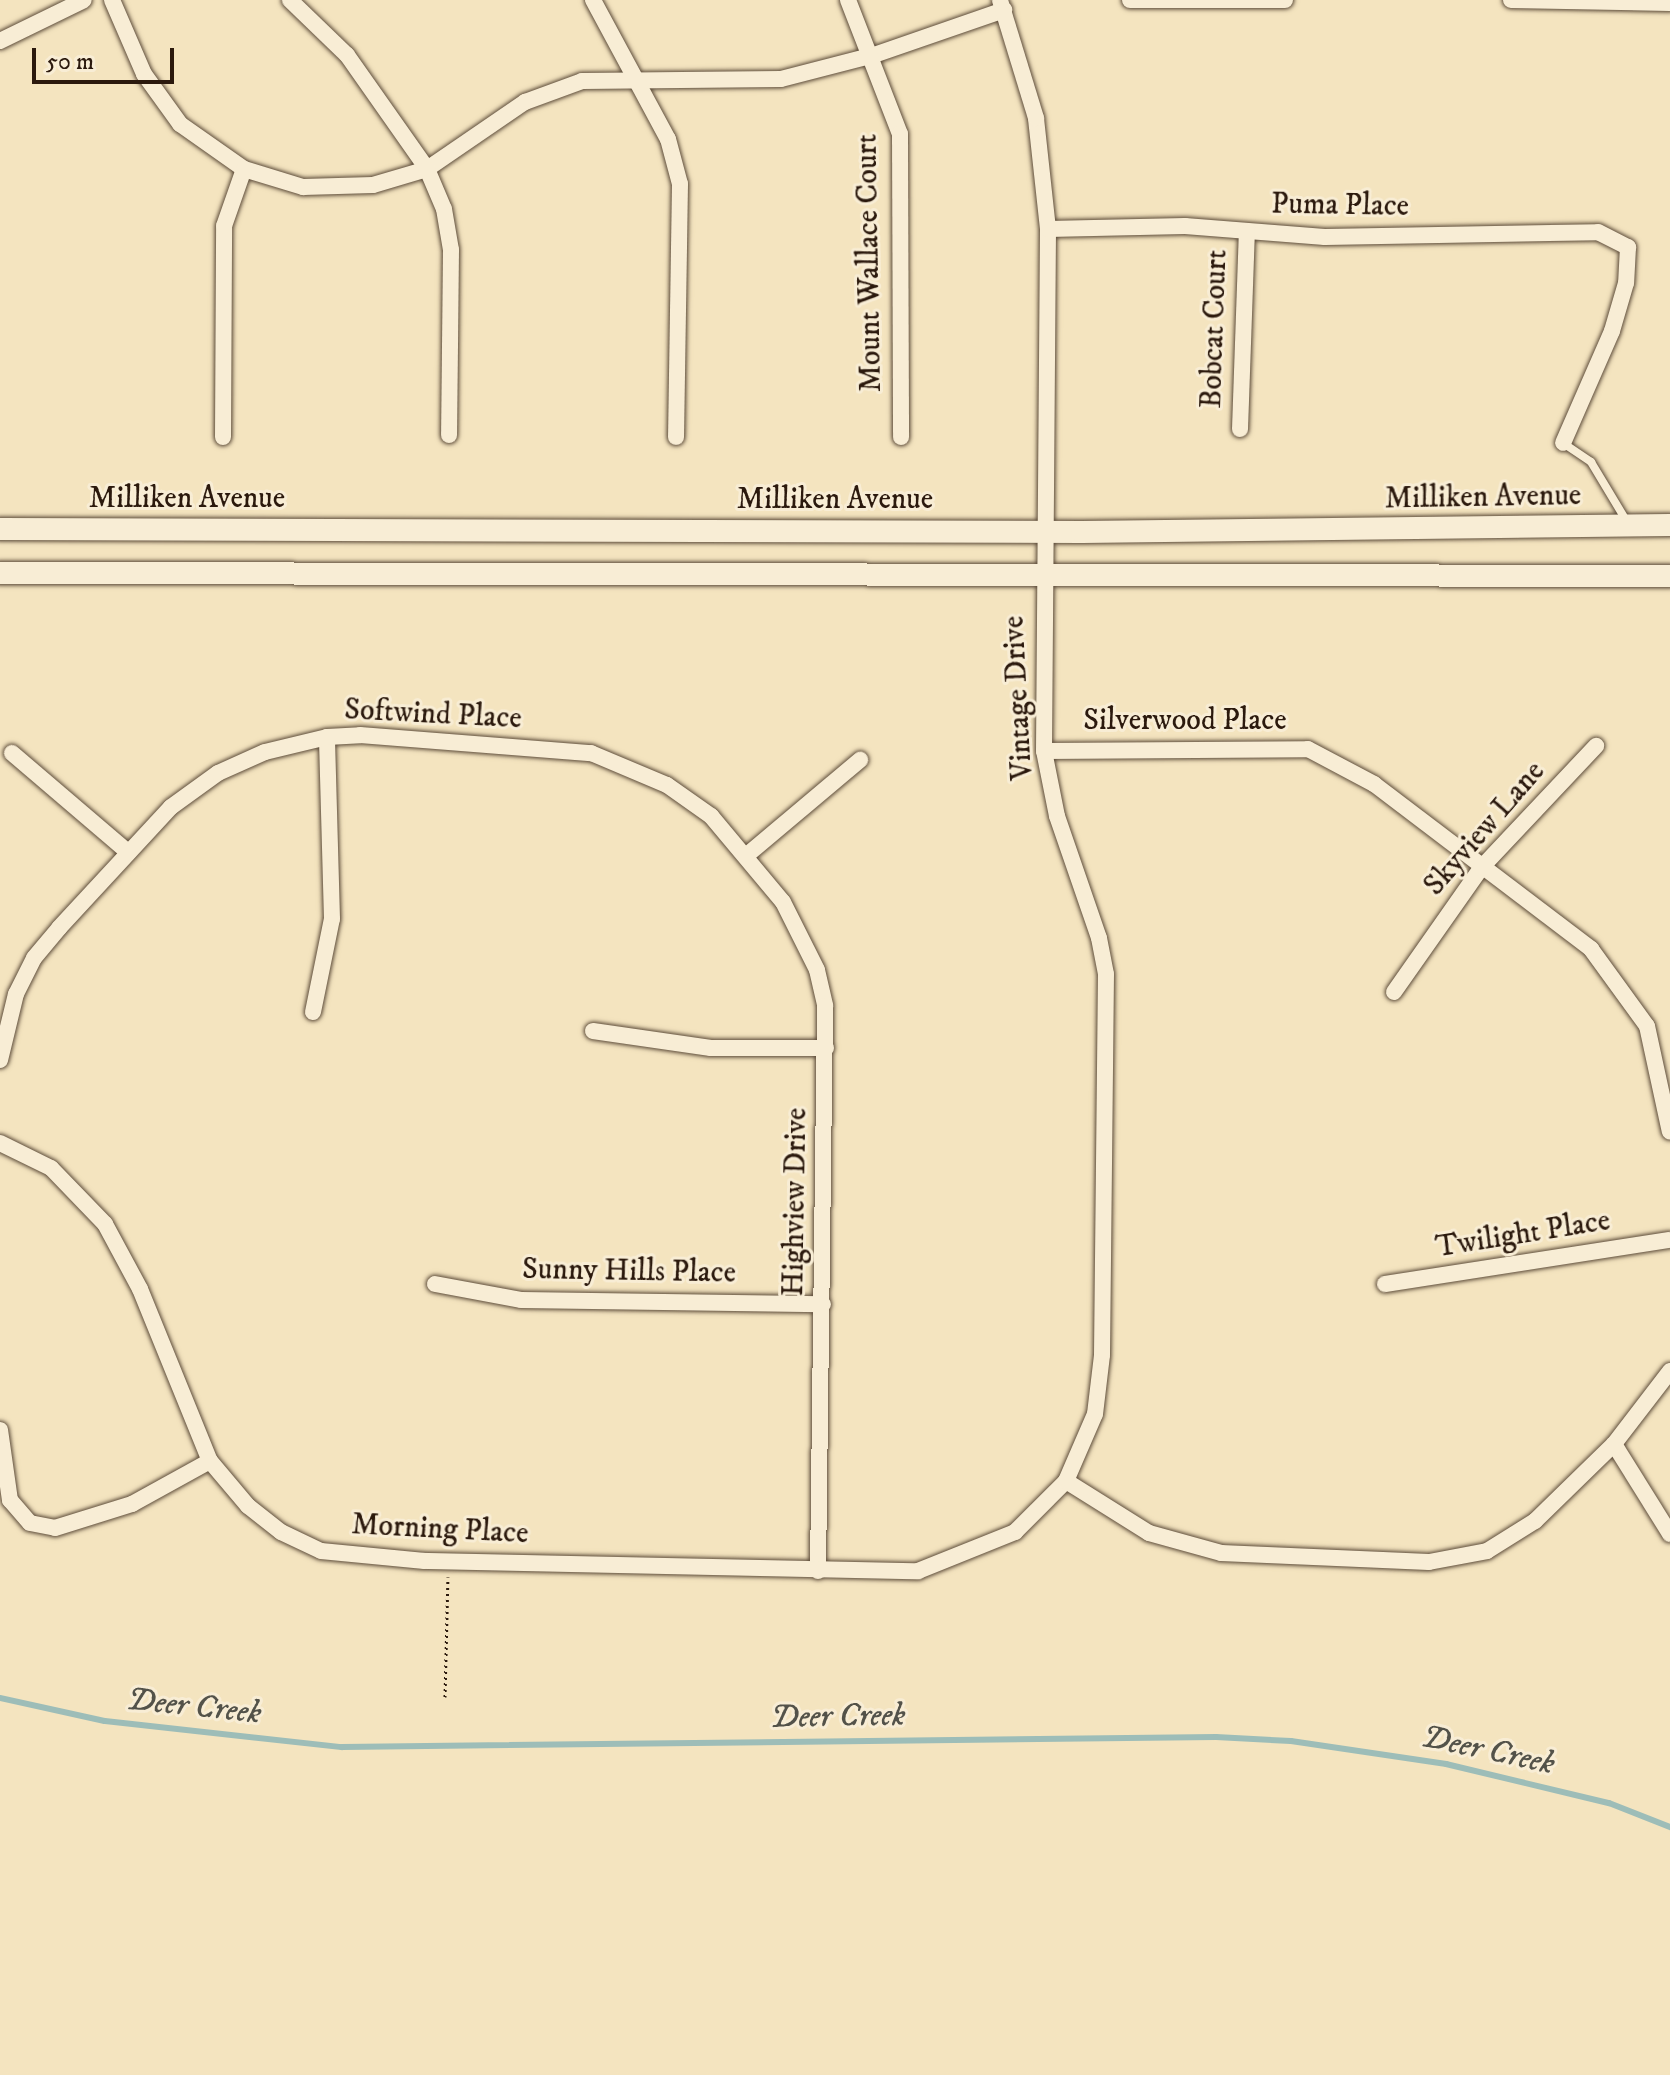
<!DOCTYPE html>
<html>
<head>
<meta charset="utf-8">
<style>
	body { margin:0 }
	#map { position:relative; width:1670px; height:2075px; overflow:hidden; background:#f4e4bf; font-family:"IM FELL DW Pica",serif }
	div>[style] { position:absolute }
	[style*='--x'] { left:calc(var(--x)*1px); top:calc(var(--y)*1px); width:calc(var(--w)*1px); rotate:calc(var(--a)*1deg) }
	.stream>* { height:6px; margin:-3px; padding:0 3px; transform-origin:3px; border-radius:3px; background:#9dbdb8 }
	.path>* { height:3px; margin-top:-1.5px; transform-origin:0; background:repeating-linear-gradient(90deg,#2b190d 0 2px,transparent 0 6px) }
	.roads { filter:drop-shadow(0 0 2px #5d4c3a) drop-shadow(0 0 2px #5d4c3a) }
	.service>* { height:8px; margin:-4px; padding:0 4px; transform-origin:4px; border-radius:4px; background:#f8edd5 }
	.minor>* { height:16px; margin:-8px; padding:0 8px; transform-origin:8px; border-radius:8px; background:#f8edd5 }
	.secondary>* { height:22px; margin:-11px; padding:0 11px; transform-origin:11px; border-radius:11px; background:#f8edd5 }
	span { translate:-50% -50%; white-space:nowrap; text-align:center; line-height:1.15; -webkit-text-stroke:6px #f8edd5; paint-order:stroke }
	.street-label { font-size:30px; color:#2b190d }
	.water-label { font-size:32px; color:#535249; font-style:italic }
	.scale { position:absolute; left:32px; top:48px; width:142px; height:36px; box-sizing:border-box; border:4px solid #2b190d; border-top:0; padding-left:10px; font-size:24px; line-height:28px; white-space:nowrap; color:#2b190d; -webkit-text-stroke:6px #f8edd5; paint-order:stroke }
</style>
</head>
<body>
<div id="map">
	<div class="stream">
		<div style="--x:0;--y:1698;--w:107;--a:12.4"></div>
		<div style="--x:105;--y:1721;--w:238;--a:6.3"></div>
		<div style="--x:342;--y:1747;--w:874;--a:-0.66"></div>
		<div style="--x:1216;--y:1737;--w:75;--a:3.1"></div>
		<div style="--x:1291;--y:1741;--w:157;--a:8.4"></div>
		<div style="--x:1446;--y:1764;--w:168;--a:13.5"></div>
		<div style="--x:1609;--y:1803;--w:66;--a:21.5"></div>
	</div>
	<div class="path">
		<div style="--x:445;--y:1697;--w:120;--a:-88.6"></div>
	</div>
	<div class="roads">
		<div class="service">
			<div style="--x:1563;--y:443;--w:34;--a:34"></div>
			<div style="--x:1591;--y:462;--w:70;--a:59"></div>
		</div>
		<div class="minor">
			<div style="--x:112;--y:0;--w:81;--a:66.6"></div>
			<div style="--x:144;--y:74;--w:62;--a:54.2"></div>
			<div style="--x:180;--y:124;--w:78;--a:35.1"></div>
			<div style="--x:244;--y:169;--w:62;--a:17"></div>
			<div style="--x:303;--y:187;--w:70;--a:-1.6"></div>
			<div style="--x:373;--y:185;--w:56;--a:-16.5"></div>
			<div style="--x:427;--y:169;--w:119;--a:-34.4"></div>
			<div style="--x:525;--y:102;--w:61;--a:-20.2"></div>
			<div style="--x:582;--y:81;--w:199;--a:-0.6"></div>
			<div style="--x:781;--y:79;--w:96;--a:-14.5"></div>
			<div style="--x:874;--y:55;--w:138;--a:-19.1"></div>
			<div style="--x:290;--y:0;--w:79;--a:44"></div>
			<div style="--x:347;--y:55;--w:139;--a:54.9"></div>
			<div style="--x:427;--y:169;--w:43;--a:67"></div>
			<div style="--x:444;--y:209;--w:42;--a:80.3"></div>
			<div style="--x:451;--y:250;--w:185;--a:90.6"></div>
			<div style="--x:593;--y:0;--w:158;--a:61.7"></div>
			<div style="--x:668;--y:139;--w:47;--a:75.1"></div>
			<div style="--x:680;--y:184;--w:253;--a:90.9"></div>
			<div style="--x:848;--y:0;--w:144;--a:68.8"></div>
			<div style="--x:900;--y:134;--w:303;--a:89.8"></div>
			<div style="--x:1130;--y:0;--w:155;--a:0"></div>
			<div style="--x:1511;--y:0;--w:159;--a:1.1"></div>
			<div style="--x:0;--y:41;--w:93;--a:-26"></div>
			<div style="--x:1048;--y:229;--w:137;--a:-1.3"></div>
			<div style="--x:1185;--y:226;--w:140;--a:4.5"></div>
			<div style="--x:1325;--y:237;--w:273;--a:-1"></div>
			<div style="--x:1598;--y:232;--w:34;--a:27"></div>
			<div style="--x:1628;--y:247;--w:36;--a:93"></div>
			<div style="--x:1626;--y:283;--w:50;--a:106.3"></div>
			<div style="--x:1612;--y:331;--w:122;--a:113.6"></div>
			<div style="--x:1240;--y:429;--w:198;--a:-88"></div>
			<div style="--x:223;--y:437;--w:211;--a:-89.7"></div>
			<div style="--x:224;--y:226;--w:60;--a:-70.7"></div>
			<div style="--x:1044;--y:751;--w:264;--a:-0.4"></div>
			<div style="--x:1308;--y:749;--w:75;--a:27.9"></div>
			<div style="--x:1374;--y:784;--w:273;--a:37.2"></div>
			<div style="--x:1591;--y:949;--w:95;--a:54"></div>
			<div style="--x:1647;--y:1026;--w:108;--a:77.8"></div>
			<div style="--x:12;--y:753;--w:153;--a:40.5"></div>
			<div style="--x:747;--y:855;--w:148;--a:-40.1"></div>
			<div style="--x:1394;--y:992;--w:151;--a:-54.9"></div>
			<div style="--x:1481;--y:868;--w:168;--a:-46.7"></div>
			<div style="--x:313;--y:1012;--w:95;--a:-78.5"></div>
			<div style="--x:332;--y:919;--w:182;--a:-91.6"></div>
			<div style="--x:593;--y:1031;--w:119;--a:8.2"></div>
			<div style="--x:711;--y:1048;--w:115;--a:0"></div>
			<div style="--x:0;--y:1060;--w:68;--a:-76.4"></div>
			<div style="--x:16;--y:994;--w:40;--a:-63.4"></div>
			<div style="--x:34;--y:958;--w:39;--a:-50"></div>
			<div style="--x:59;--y:928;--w:165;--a:-47.2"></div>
			<div style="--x:171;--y:807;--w:58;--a:-35.9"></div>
			<div style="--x:218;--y:773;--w:51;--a:-24.1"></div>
			<div style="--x:265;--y:752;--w:64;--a:-13.6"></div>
			<div style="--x:327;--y:737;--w:33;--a:-3"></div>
			<div style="--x:360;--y:735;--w:232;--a:4.5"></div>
			<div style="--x:591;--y:753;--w:82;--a:22.8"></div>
			<div style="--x:667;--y:785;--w:54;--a:35.2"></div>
			<div style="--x:711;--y:816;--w:112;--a:50.1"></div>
			<div style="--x:783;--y:902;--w:76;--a:63.4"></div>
			<div style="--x:817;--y:970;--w:37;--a:77"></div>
			<div style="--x:825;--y:1006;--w:565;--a:90.71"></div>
			<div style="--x:0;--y:1143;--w:57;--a:26.1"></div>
			<div style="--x:51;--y:1168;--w:78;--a:46"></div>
			<div style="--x:105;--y:1224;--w:74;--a:61.7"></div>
			<div style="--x:140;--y:1289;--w:186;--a:67.9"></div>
			<div style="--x:210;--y:1461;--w:59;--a:49.8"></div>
			<div style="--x:248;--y:1506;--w:42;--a:38.2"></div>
			<div style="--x:281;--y:1532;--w:44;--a:25.4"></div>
			<div style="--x:321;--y:1551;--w:104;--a:5.5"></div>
			<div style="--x:425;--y:1561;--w:493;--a:1.2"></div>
			<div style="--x:918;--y:1571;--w:105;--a:-21.9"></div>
			<div style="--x:1015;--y:1532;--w:72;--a:-45"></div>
			<div style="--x:1066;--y:1481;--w:73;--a:-66.6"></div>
			<div style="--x:1095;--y:1414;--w:59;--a:-83.2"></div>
			<div style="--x:1102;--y:1355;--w:381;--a:-89.4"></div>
			<div style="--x:1106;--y:974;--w:37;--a:-101"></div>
			<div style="--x:1099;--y:938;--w:129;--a:-109"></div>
			<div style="--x:1057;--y:816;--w:66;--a:-101.3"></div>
			<div style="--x:1044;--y:751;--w:522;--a:-89.56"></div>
			<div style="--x:1048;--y:229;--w:112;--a:-96.2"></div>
			<div style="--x:1036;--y:118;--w:123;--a:-107"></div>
			<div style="--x:435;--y:1284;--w:87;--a:10.5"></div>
			<div style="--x:521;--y:1300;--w:302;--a:0.8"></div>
			<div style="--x:1385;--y:1284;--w:288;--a:-8.8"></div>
			<div style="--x:0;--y:1430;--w:71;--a:81.9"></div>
			<div style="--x:10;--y:1500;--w:30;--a:49"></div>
			<div style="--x:30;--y:1523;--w:25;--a:11"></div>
			<div style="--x:55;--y:1528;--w:81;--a:-17.3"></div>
			<div style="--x:132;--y:1504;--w:89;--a:-28.9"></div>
			<div style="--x:1614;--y:1444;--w:106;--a:58.1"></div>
			<div style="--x:1066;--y:1481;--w:98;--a:32.1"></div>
			<div style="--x:1149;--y:1533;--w:75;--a:15.5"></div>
			<div style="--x:1221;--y:1553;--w:208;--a:2.5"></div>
			<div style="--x:1429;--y:1562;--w:59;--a:-10.7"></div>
			<div style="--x:1487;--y:1551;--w:57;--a:-32"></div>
			<div style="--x:1535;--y:1521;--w:110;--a:-44.3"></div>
			<div style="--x:1614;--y:1444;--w:92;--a:-52.5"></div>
		</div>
		<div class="secondary">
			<div style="--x:0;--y:529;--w:1082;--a:0.16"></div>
			<div style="--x:1082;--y:532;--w:588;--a:-0.68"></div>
			<div style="--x:0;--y:573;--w:1670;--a:0.1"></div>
		</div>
	</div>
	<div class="street-label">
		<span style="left:1340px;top:206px;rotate:1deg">Puma Place</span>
		<span style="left:870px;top:263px;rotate:-91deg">Mount Wallace Court</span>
		<span style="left:1215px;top:329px;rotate:-88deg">Bobcat Court</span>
		<span style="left:1483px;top:498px;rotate:-1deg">Milliken Avenue</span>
		<span style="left:187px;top:499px">Milliken Avenue</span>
		<span style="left:835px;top:500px">Milliken Avenue</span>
		<span style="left:1019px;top:698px;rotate:-93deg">Vintage Drive</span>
		<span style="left:433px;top:715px;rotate:3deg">Softwind Place</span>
		<span style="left:1185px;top:721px">Silverwood Place</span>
		<span style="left:1485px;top:829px;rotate:-49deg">Skyview Lane</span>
		<span style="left:796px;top:1202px;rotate:-89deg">Highview Drive</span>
		<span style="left:1523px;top:1235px;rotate:-9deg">Twilight Place</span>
		<span style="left:629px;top:1272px;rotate:1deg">Sunny Hills Place</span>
		<span style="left:440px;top:1530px;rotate:3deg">Morning Place</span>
	</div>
	<div class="water-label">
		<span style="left:194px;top:1707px;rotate:6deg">Deer Creek</span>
		<span style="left:838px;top:1717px;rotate:-1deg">Deer Creek</span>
		<span style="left:1488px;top:1751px;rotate:12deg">Deer Creek</span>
	</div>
	<div class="scale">50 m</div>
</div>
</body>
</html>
